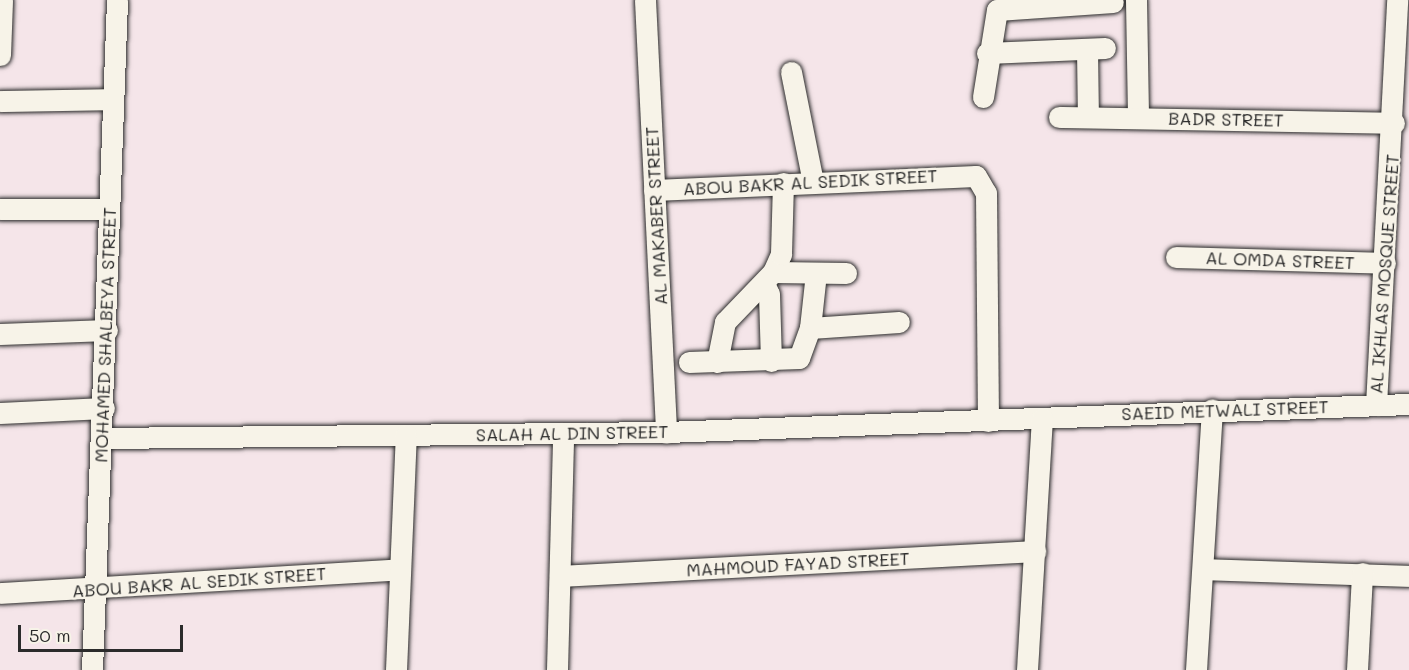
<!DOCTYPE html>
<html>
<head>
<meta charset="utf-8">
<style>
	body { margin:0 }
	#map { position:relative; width:1409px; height:670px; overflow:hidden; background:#f5e5e9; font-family:Mali,sans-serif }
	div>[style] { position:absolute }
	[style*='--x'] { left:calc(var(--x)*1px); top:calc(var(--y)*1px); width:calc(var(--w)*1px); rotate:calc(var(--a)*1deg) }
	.roads { filter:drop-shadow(0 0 2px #2b2b2b) drop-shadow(0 0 2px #2b2b2b) }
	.street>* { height:21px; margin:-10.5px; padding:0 10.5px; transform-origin:10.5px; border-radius:10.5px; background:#f7f3e8 }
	span { translate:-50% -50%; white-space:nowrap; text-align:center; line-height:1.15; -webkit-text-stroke:4.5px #f7f3e8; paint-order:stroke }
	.street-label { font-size:18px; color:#2b2b2b }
	.scale { position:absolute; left:18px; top:625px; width:165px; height:27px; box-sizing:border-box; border:3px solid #2b2b2b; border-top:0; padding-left:8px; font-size:18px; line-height:21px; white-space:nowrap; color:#2b2b2b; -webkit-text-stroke:4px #f7f3e8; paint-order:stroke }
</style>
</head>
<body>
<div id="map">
	<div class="roads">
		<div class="street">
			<div style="--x:645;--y:0;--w:433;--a:87.2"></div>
			<div style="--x:1136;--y:0;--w:117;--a:89"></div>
			<div style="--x:1087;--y:49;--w:68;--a:89.2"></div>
			<div style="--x:987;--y:53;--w:118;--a:-2.4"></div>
			<div style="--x:0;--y:55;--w:55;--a:-87.9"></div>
			<div style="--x:791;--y:72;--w:112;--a:78.7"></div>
			<div style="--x:983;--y:97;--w:88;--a:-80.9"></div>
			<div style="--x:997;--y:10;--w:116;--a:-3.9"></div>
			<div style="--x:0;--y:101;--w:110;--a:-1"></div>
			<div style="--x:1059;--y:117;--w:335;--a:1"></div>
			<div style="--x:654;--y:190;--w:322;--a:-2.5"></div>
			<div style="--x:976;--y:176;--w:20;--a:60"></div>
			<div style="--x:986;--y:193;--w:228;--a:89.5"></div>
			<div style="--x:0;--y:209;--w:109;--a:0"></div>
			<div style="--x:1176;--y:257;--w:209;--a:1.6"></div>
			<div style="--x:773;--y:272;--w:73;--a:0.8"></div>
			<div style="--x:764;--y:283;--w:12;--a:66"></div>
			<div style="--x:769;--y:294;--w:67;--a:88.3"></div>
			<div style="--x:810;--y:328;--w:89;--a:-3.9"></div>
			<div style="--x:0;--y:334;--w:107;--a:-2.1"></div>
			<div style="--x:689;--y:362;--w:110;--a:-2.1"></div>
			<div style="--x:799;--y:358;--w:32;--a:-70"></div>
			<div style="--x:810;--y:328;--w:55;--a:-83.8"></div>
			<div style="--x:717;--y:362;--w:41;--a:-78.7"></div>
			<div style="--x:725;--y:322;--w:69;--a:-46.2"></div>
			<div style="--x:773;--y:272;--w:20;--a:-66"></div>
			<div style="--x:781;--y:254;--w:71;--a:-88.4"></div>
			<div style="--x:1376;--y:405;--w:406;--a:-87"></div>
			<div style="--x:0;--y:413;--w:104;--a:-2.8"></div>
			<div style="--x:102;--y:438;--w:564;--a:-0.61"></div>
			<div style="--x:666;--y:432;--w:744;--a:-2.16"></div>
			<div style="--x:1203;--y:569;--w:206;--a:1.9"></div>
			<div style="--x:560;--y:576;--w:476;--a:-3"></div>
			<div style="--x:0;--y:593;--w:400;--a:-3.4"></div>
			<div style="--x:92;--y:670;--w:670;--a:-87.86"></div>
			<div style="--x:396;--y:670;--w:235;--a:-87.6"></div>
			<div style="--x:557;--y:670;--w:237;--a:-88.5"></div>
			<div style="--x:1027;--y:670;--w:252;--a:-86.6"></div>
			<div style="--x:1196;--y:670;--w:261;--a:-86.5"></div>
			<div style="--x:1357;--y:670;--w:97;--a:-87"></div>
		</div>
	</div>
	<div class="street-label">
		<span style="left:1226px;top:119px;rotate:1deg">BADR STREET</span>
		<span style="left:810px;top:182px;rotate:-3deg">ABOU BAKR AL SEDIK STREET</span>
		<span style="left:656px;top:216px;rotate:-93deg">AL MAKABER STREET</span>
		<span style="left:1280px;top:260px;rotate:2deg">AL OMDA STREET</span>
		<span style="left:1384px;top:274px;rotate:-86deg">AL IKHLAS MOSQUE STREET</span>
		<span style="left:105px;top:335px;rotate:-88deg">MOHAMED SHALBEYA STREET</span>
		<span style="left:1225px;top:410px;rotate:-2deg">SAEID METWALI STREET</span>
		<span style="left:572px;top:433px;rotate:-1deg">SALAH AL DIN STREET</span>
		<span style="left:798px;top:564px;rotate:-3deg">MAHMOUD FAYAD STREET</span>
		<span style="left:199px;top:582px;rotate:-4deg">ABOU BAKR AL SEDIK STREET</span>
	</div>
	<div class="scale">50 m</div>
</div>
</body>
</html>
